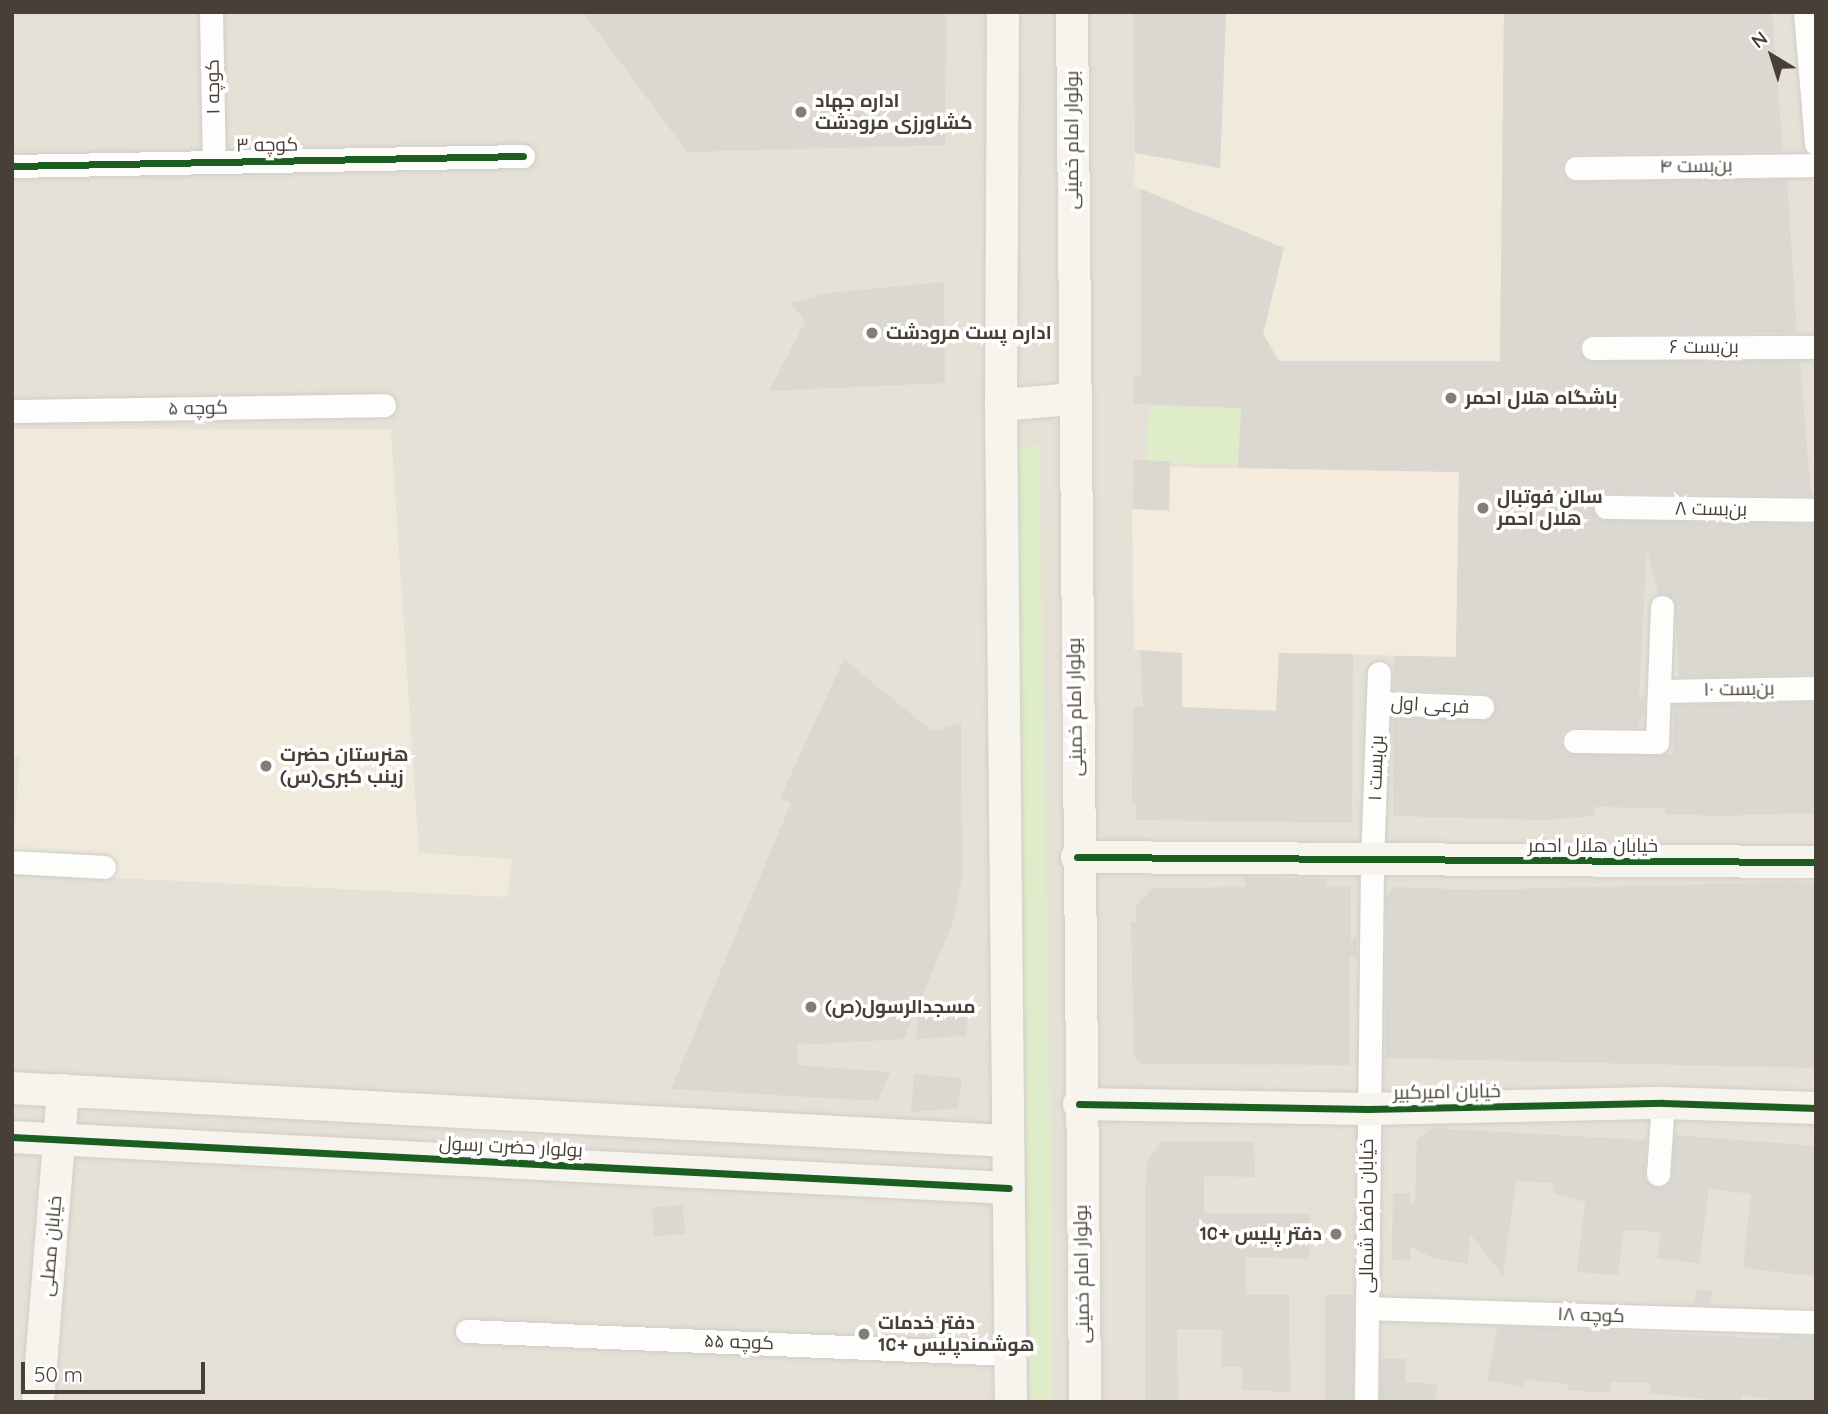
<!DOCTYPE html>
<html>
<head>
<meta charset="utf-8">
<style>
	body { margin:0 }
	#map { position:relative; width:1828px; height:1414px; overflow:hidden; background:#f1efea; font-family:Quicksand,Cairo,sans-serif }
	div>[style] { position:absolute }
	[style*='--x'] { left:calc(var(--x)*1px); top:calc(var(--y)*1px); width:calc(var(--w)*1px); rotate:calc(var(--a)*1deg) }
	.residential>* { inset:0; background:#e5e1d7; transform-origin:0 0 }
	.commercial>* { inset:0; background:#f4ebdc }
	.education>* { inset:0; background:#efeadc }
	.green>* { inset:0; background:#deecc9; transform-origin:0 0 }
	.building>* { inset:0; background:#dbd8d2; transform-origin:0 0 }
	.roads { filter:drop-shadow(0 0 2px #cfcdc7) drop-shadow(0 0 2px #cfcdc7) }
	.street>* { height:23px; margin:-11.5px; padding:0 11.5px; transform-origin:11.5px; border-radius:11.5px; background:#fdfdfc }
	.secondary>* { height:32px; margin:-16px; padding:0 16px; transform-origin:16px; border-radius:16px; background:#f7f4ee }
	.cycleway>* { height:7px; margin:-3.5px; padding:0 3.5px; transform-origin:3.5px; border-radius:3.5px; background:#1b5e20 }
	.dots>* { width:19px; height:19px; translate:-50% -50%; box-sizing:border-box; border:4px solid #fff; border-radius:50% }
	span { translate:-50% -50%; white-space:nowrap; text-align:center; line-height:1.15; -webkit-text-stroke:7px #fff; paint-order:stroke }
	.street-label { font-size:19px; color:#484036 }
	.poi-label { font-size:19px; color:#484036; font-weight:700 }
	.left { translate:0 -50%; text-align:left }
	.right { translate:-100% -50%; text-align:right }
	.frame { position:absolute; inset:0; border:14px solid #484036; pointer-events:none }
	.north { position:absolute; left:1737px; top:21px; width:70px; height:70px; -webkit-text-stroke:5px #fff; paint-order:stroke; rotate:322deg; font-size:19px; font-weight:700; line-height:28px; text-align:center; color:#484036 }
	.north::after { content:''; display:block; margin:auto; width:24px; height:32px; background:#484036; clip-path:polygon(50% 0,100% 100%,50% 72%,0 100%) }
	.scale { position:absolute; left:21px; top:1362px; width:184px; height:32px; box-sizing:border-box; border:4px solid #484036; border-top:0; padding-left:9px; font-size:21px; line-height:24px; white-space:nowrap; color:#484036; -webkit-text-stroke:5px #fff; paint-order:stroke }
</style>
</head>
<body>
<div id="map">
	<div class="residential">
		<div style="left:12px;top:12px;width:1804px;height:1390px"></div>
	</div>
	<div class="commercial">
		<div style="clip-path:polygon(1170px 467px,1459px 472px,1456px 657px,1279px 653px,1276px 711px,1143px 707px,1142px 695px,1182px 694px,1181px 653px,1134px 650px,1132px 509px,1170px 511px)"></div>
	</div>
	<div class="education">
		<div style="clip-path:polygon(1226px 12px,1504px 12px,1500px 361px,1279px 361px,1263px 335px,1283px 248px,1134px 186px,1135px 153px,1220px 168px)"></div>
		<div style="clip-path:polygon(12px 429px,391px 429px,419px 853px,512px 859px,508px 897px,12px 873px,19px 758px,12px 758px)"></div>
	</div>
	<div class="green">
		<div style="left:1149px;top:405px;width:92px;height:56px;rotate:2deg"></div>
		<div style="clip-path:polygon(1039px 444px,1052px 1226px,1052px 1402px,1030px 1402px,1015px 450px)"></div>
	</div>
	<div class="building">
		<div style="clip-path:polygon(583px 12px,946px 12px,945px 145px,687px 152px)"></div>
		<div style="clip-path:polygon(1133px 12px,1226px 12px,1220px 168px,1135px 153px)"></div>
		<div style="clip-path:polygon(1504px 12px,1772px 12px,1783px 151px,1576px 154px,1564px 161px,1562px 169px,1569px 180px,1576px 182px,1787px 179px,1797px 333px,1593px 334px,1581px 341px,1579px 349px,1586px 360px,1593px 362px,1800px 361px,1811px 496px,1606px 493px,1594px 499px,1592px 507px,1598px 519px,1606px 521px,1815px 524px,1816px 674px,1679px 677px,1675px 601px,1658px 594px,1647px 550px,1639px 697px,1645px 697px,1644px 710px,1638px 728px,1574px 727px,1563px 733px,1561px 742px,1567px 753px,1575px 755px,1673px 754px,1674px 705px,1816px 702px,1815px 813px,1721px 816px,1665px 814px,1665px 808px,1595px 807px,1594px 816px,1546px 820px,1393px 816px,1393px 718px,1482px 721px,1496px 708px,1494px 700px,1483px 693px,1395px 690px,1393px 678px,1395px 656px,1456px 657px,1459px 472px,1238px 468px,1241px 408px,1134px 404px,1134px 376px,1141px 376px,1141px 189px,1284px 248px,1263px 334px,1279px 361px,1500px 361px)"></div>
		<div style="clip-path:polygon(944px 282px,945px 383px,769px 391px,805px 322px,791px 303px,827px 293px)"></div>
		<div style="left:1134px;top:460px;width:36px;height:49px;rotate:2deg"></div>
		<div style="clip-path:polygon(1140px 650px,1182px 653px,1182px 707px,1276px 711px,1279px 653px,1353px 654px,1352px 823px,1136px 820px,1136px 803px,1132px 803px,1133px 707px,1143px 707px)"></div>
		<div style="clip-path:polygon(844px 659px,932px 731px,961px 723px,962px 879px,952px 925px,904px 1039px,798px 1045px,797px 1065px,890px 1072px,878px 1101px,671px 1089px,791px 803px,780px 798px)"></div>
		<div style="clip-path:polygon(1245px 877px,1326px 879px,1326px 886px,1351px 886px,1351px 941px,1357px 933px,1357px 957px,1350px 957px,1350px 1065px,1141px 1064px,1134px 1057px,1131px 922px,1136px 922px,1136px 905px,1153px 888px,1246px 887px)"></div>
		<div style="clip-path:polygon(1792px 882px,1816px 884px,1816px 1068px,1386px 1058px,1386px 897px,1393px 887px,1478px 890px)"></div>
		<div style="clip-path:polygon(918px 1010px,967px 1011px,966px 1036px,916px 1039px)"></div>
		<div style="clip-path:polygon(914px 1074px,962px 1078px,958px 1108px,911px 1112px)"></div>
		<div style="clip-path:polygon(1432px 1128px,1646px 1140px,1645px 1179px,1658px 1188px,1672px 1176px,1675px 1135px,1816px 1146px,1814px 1276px,1743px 1268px,1751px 1194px,1709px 1189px,1699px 1264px,1657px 1258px,1661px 1232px,1624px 1230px,1618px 1275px,1577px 1272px,1585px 1202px,1553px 1193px,1554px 1183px,1516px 1181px,1503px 1276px,1470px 1234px,1468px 1264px,1432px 1258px,1410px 1246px,1410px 1261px,1392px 1260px,1393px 1193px,1410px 1193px,1410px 1204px,1415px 1204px,1417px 1140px)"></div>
		<div style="clip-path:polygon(1162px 1141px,1254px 1142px,1255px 1177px,1204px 1176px,1204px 1213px,1310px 1214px,1309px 1259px,1246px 1257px,1246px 1294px,1289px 1295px,1290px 1392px,1242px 1390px,1242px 1367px,1221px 1367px,1222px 1330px,1177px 1329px,1178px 1402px,1145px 1402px,1145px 1194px,1147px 1162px)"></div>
		<div style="left:683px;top:1205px;width:29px;height:31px;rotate:86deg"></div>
		<div style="clip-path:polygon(1697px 1289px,1712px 1291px,1710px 1305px,1694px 1304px)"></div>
		<div style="left:1325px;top:1295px;width:28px;height:107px"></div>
		<div style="clip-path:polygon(1510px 1326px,1778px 1339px,1784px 1335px,1816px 1337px,1816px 1402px,1778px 1402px,1742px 1394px,1741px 1402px,1727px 1402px,1650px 1393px,1651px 1383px,1611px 1382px,1610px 1393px,1568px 1390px,1568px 1384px,1525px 1380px,1523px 1387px,1487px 1381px,1497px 1329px)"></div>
		<div style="clip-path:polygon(1380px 1359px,1406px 1359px,1405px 1382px,1437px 1384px,1436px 1402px,1380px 1402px)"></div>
	</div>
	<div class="roads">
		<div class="street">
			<div style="--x:211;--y:12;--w:150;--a:88.9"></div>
			<div style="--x:1805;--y:12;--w:132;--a:85.2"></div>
			<div style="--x:12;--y:166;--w:511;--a:-1.12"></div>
			<div style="--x:1576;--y:168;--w:240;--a:-0.7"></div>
			<div style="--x:1593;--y:348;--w:223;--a:-0.3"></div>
			<div style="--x:12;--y:411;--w:372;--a:-0.9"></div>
			<div style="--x:1606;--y:507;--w:210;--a:0.8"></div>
			<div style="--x:1662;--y:691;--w:154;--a:-1.1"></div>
			<div style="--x:1378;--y:703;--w:104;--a:2.2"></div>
			<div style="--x:1575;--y:741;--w:82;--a:0.7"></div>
			<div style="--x:1657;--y:742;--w:135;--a:-87.9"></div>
			<div style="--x:12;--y:862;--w:92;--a:3.1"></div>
			<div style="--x:1658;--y:1174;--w:71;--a:-86"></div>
			<div style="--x:1367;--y:1308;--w:449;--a:1.8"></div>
			<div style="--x:467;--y:1331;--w:544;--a:2.42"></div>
			<div style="--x:1366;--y:1402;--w:540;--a:-89.36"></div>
			<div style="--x:1372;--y:862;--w:189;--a:-87.9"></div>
		</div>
		<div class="secondary">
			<div style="--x:1003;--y:12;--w:393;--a:90.3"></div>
			<div style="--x:1001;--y:405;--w:997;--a:89.43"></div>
			<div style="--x:1072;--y:12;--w:1390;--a:89.46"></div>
			<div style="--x:1001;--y:405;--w:72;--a:-4.8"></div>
			<div style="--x:1077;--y:857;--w:739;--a:0.39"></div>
			<div style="--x:12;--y:1088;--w:996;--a:3.05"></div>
			<div style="--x:1079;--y:1104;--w:289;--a:1"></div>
			<div style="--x:1368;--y:1109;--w:295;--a:-1.2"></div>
			<div style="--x:1663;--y:1103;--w:153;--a:1.9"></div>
			<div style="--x:12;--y:1137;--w:998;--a:2.93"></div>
			<div style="--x:38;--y:1402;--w:313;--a:-85.4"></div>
		</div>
	</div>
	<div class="cycleway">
		<div style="--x:12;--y:166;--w:511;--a:-1.12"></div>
		<div style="--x:1077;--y:857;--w:739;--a:0.39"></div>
		<div style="--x:1079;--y:1104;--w:289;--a:1"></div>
		<div style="--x:1368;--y:1109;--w:295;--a:-1.2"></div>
		<div style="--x:1663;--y:1103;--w:153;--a:1.9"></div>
		<div style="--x:12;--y:1137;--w:998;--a:2.93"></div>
	</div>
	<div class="dots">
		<div style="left:801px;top:112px;background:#837d75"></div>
		<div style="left:872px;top:333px;background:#837d75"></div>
		<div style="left:1451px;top:398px;background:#837d75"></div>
		<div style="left:1483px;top:508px;background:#837d75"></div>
		<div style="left:266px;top:766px;background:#837d75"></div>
		<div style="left:811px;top:1007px;background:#837d75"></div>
		<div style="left:1336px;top:1234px;background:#837d75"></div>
		<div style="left:864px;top:1334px;background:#837d75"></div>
	</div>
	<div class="street-label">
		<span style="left:213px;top:87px;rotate:-91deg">کوچه ۱</span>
		<span style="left:1072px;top:140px;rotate:-90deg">بولوار امام خمینی</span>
		<span style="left:267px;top:145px;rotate:-1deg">کوچه ۳</span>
		<span style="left:1696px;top:166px;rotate:-1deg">بن‌بست ۴</span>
		<span style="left:1704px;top:347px">بن‌بست ۶</span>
		<span style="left:198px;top:408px;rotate:-1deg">کوچه ۵</span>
		<span style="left:1711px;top:509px;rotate:1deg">بن‌بست ۸</span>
		<span style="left:1739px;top:689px;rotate:-1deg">بن‌بست ۱۰</span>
		<span style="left:1430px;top:705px;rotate:3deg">فرعی اول</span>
		<span style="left:1075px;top:707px;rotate:-91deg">بولوار امام خمینی</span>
		<span style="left:1376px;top:768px;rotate:-88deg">بن‌بست ۱</span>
		<span style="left:1593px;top:846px">خیابان هلال احمر</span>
		<span style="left:1447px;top:1092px;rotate:-1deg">خیابان امیرکبیر</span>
		<span style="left:511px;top:1147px;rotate:3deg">بولوار حضرت رسول</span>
		<span style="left:1367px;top:1216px;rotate:-90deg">خیابان حافظ شمالی</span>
		<span style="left:51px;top:1246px;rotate:-85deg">خیابان مصلی</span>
		<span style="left:1082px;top:1274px;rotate:-91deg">بولوار امام خمینی</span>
		<span style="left:1591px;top:1315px;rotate:2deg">کوچه ۱۸</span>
		<span style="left:739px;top:1342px;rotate:2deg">کوچه ۵۵</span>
	</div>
	<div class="poi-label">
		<span class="left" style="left:815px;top:112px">اداره جهاد<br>کشاورزی مرودشت</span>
		<span class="left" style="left:886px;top:333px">اداره پست مرودشت</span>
		<span class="left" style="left:1465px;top:398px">باشگاه هلال احمر</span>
		<span class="left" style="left:1497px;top:508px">سالن فوتبال<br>هلال احمر</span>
		<span class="left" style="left:280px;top:766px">هنرستان حضرت<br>زینب کبری(س)</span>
		<span class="left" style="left:825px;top:1007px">مسجدالرسول(ص)</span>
		<span class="right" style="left:1322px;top:1234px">دفتر پلیس +10</span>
		<span class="left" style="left:878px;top:1334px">دفتر خدمات<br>هوشمندپلیس +10</span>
	</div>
	<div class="frame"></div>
	<div class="north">N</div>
	<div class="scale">50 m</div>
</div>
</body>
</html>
